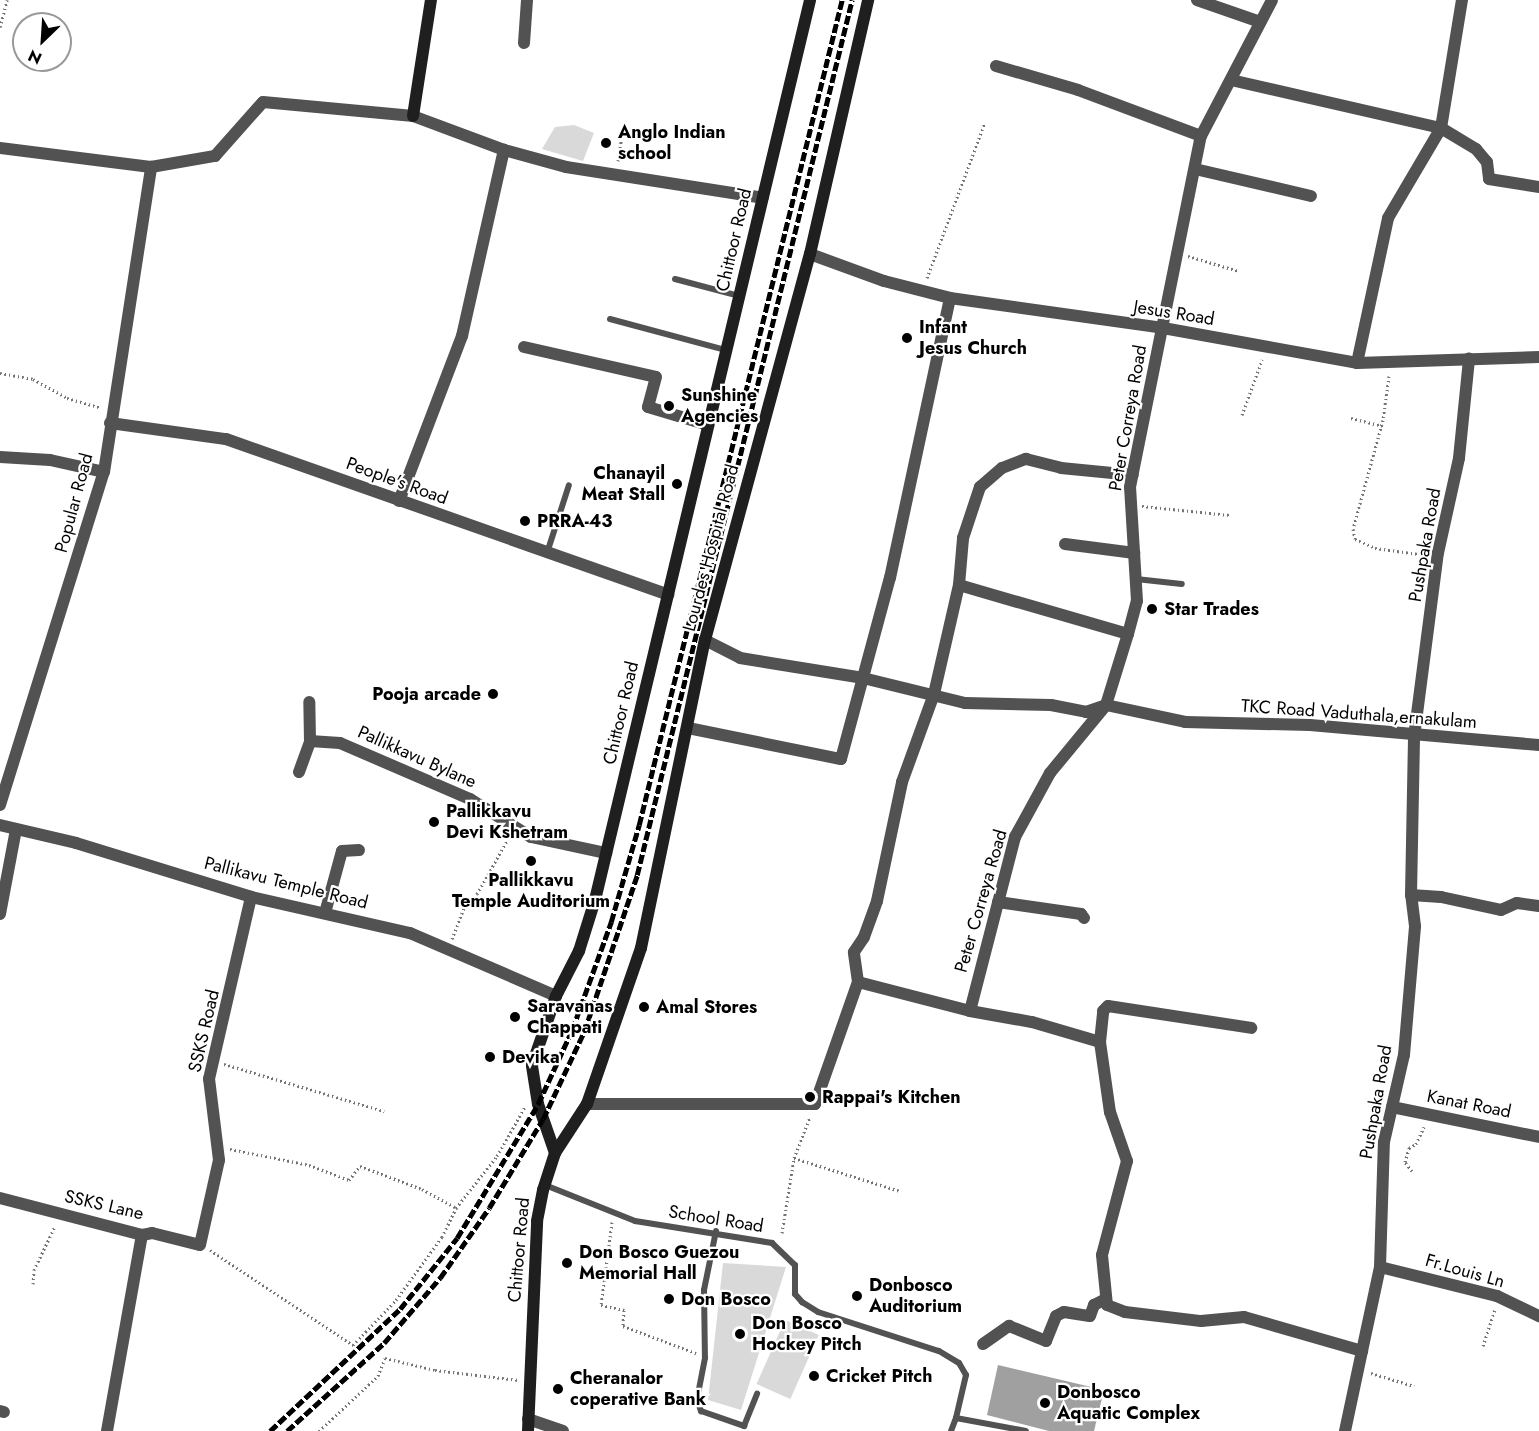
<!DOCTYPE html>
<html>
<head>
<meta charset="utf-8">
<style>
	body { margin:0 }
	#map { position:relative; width:1539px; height:1431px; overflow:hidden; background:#fff; font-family:Jost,sans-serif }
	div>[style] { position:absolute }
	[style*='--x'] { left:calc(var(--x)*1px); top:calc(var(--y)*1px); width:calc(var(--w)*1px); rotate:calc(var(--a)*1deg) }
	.green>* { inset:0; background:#d9d9d9; transform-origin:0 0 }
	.water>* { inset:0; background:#a0a0a0 }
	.path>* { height:3px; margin-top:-1.5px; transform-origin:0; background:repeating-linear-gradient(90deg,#747474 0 1.5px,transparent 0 4.5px) }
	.lane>* { height:6px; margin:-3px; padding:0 3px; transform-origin:3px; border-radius:3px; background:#525252 }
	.street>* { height:12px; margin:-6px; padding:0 6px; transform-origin:6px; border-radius:6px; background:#525252 }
	.secondary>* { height:12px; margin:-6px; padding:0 6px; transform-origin:6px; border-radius:6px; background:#1f1f1f }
	.rail>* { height:4.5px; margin-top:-2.25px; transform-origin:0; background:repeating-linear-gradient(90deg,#000 0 9px,transparent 0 12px) }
	.dots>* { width:16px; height:16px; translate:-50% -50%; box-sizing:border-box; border:3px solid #fff; border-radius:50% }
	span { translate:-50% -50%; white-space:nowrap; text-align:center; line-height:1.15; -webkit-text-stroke:4.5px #fff; paint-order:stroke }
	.poi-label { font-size:18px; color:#000; font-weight:700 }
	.left { translate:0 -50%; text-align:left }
	.right { translate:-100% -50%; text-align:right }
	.street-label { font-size:18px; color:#000 }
	.north { position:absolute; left:12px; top:12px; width:60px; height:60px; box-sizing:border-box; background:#fff; border:2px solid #999; border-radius:50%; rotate:205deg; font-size:16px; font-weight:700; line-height:24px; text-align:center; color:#000 }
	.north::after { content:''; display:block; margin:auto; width:21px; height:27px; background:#000; clip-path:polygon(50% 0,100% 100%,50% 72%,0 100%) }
</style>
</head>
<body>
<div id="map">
	<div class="green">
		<div style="clip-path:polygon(574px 125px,594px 133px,583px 161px,542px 149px,555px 127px)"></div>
		<div style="clip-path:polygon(723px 1263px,786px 1267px,741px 1410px,708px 1400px)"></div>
		<div style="left:785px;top:1320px;width:37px;height:70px;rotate:24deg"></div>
	</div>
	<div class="water">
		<div style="clip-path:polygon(998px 1365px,1104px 1390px,1094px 1431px,1049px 1431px,987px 1415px)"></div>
	</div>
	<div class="path">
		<div style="--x:0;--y:27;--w:28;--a:-75"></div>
		<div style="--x:618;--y:161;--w:33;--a:-81"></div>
		<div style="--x:1188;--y:256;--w:53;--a:16.4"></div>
		<div style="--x:927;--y:278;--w:166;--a:-69.6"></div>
		<div style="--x:0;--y:373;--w:34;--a:10"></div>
		<div style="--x:33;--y:379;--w:39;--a:29"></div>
		<div style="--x:67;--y:398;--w:35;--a:16"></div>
		<div style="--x:1389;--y:376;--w:44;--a:97.8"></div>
		<div style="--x:1383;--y:420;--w:113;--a:105.4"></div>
		<div style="--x:1353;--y:529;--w:10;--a:79"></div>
		<div style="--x:1355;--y:539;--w:22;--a:24"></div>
		<div style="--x:1375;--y:548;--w:51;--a:7.8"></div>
		<div style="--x:1242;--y:415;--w:59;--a:-70"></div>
		<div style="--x:1351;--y:418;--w:32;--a:14"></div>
		<div style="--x:1142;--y:506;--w:88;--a:5.8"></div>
		<div style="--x:452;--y:939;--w:39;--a:-69"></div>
		<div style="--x:466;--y:903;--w:14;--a:-39"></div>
		<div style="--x:477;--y:894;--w:63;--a:-60.6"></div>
		<div style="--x:224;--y:1064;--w:167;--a:16.4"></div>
		<div style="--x:230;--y:1149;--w:81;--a:11.4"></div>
		<div style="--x:309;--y:1165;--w:43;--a:20.6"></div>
		<div style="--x:349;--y:1180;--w:18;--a:-52"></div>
		<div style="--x:360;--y:1166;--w:66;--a:20.4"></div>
		<div style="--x:422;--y:1189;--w:39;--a:29"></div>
		<div style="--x:794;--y:1158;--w:111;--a:17.3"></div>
		<div style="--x:1412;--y:1171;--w:11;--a:-128"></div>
		<div style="--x:1405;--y:1162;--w:15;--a:-74"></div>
		<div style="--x:1409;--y:1148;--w:8;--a:-30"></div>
		<div style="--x:1416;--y:1144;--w:19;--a:-65"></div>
		<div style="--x:612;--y:1222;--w:84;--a:97.5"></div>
		<div style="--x:601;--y:1305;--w:24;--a:12"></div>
		<div style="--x:624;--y:1310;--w:16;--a:94"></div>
		<div style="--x:623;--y:1326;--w:78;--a:20.3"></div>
		<div style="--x:782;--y:1233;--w:76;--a:-80.9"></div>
		<div style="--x:794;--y:1158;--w:44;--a:-68.7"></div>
		<div style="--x:210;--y:1250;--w:172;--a:33.6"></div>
		<div style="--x:353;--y:1345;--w:62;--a:-46.3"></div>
		<div style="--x:396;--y:1300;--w:78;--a:-53.9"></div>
		<div style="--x:442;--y:1237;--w:32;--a:-64"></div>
		<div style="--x:456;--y:1208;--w:66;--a:-51.7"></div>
		<div style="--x:497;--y:1156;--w:56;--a:-60.3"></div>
		<div style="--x:33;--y:1284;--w:14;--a:-86"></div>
		<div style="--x:34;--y:1270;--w:49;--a:-64.5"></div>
		<div style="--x:1483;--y:1346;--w:38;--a:-72"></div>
		<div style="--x:1371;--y:1373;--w:45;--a:16.8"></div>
		<div style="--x:319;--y:1431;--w:81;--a:-43"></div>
		<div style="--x:378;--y:1376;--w:19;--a:-69"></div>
		<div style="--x:385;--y:1358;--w:51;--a:13.5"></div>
		<div style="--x:435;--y:1370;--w:85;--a:6.8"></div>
	</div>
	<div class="lane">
		<div style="--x:675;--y:279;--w:66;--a:14.9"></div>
		<div style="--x:610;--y:319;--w:120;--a:15"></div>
		<div style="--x:547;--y:553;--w:71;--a:-72.1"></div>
		<div style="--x:1136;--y:579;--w:46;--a:6.2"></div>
		<div style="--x:545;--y:1185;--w:97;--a:21.8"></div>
		<div style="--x:635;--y:1221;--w:139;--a:9.1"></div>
		<div style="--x:772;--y:1243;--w:32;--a:44"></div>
		<div style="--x:795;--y:1265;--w:29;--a:90"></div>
		<div style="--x:795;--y:1294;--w:11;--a:49"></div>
		<div style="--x:802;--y:1302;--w:19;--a:32"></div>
		<div style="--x:818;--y:1312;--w:127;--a:17.9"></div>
		<div style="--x:939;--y:1351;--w:23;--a:31"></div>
		<div style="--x:959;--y:1363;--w:14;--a:60"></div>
		<div style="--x:966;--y:1375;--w:44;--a:103.1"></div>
		<div style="--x:956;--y:1418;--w:71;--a:10.5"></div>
		<div style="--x:716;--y:1231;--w:60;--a:101.5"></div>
		<div style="--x:704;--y:1290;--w:68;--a:89.2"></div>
		<div style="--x:705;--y:1358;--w:42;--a:101"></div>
		<div style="--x:697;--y:1399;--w:13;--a:72"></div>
		<div style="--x:701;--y:1411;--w:46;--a:19.2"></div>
		<div style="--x:744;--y:1426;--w:35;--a:-68"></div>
		<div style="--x:951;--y:1431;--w:14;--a:-69"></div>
	</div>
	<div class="street">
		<div style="--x:1197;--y:0;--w:67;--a:19.2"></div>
		<div style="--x:524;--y:43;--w:43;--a:-86"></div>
		<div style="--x:996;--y:66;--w:85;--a:16.3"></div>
		<div style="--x:1078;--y:90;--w:131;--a:20.5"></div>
		<div style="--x:1231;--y:80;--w:215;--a:12.9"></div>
		<div style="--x:1441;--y:128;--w:41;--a:31"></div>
		<div style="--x:1476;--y:149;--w:17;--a:50"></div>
		<div style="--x:1487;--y:162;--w:17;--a:83"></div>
		<div style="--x:1489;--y:179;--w:51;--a:9.1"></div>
		<div style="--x:0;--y:148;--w:152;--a:7.2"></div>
		<div style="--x:151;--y:167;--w:65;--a:-9.8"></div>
		<div style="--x:215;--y:156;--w:72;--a:-48.4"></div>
		<div style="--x:263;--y:102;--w:151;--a:5.3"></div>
		<div style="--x:413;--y:116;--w:97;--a:20.5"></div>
		<div style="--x:504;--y:150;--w:64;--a:15.3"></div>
		<div style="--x:566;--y:167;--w:199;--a:8.9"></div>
		<div style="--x:1195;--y:169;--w:119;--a:13.1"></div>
		<div style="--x:810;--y:254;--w:79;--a:20"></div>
		<div style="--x:884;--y:281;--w:68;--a:14.4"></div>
		<div style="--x:950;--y:298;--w:215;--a:8"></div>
		<div style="--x:1163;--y:328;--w:197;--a:10.2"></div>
		<div style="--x:1357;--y:363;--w:182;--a:-1.9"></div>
		<div style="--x:524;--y:347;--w:135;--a:12.8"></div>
		<div style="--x:656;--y:377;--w:31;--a:105"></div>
		<div style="--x:648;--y:407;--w:63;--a:16.7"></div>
		<div style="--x:1357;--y:363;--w:148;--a:-77.9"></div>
		<div style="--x:1388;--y:218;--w:104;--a:-59.5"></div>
		<div style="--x:1441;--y:128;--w:130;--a:-80.7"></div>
		<div style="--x:110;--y:423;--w:117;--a:7.9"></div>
		<div style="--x:226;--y:439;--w:469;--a:19.4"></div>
		<div style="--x:0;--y:457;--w:50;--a:3.4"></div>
		<div style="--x:50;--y:460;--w:55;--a:12.5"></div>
		<div style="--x:399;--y:501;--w:177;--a:-69.1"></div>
		<div style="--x:462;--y:336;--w:191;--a:-77.3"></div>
		<div style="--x:1065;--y:544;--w:70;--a:7.4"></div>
		<div style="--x:959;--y:585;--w:176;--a:16.2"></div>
		<div style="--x:705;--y:640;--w:39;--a:27"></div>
		<div style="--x:740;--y:658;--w:125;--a:9.2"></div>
		<div style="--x:863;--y:678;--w:105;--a:13.8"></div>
		<div style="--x:965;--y:703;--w:86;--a:1.3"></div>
		<div style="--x:1051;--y:705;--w:36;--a:11"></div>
		<div style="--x:1086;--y:712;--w:21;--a:-19"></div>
		<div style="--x:1106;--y:705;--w:81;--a:12.1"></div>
		<div style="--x:1185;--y:722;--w:125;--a:1.4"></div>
		<div style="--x:1310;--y:725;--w:230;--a:5"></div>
		<div style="--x:688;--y:728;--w:156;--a:11.5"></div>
		<div style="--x:841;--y:759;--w:188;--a:-74.9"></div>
		<div style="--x:890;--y:578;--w:286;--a:-77.9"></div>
		<div style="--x:310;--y:741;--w:30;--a:4"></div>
		<div style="--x:340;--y:743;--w:142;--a:23.3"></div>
		<div style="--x:470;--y:799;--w:72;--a:31.9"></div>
		<div style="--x:531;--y:837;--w:77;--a:12"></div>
		<div style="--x:299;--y:772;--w:33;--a:-70"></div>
		<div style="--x:310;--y:741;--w:39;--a:-91"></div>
		<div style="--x:0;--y:805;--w:349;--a:-72.7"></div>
		<div style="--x:104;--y:472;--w:309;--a:-81.2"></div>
		<div style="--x:0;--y:825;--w:78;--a:13.3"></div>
		<div style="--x:76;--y:843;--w:183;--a:17.1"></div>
		<div style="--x:251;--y:897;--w:163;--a:12.8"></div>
		<div style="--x:410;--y:933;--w:159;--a:23.3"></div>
		<div style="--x:1411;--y:895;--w:30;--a:4"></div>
		<div style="--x:1441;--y:897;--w:61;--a:12.2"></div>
		<div style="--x:1501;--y:910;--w:17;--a:-24"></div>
		<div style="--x:1517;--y:903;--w:22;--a:8"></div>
		<div style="--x:998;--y:902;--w:84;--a:8.2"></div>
		<div style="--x:1081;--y:914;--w:5;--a:53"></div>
		<div style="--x:325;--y:913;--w:64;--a:-74.7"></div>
		<div style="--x:342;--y:851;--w:17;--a:-3"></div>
		<div style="--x:0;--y:914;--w:86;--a:-79.3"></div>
		<div style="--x:858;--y:982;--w:30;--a:-98"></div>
		<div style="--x:854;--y:952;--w:18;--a:-56"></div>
		<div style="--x:864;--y:937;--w:38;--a:-70"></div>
		<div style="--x:877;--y:901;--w:122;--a:-78.1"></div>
		<div style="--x:902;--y:782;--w:94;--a:-70"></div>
		<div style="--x:934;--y:694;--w:112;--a:-77.1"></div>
		<div style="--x:959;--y:585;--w:47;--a:-85.1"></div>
		<div style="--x:963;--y:538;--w:54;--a:-71.6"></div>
		<div style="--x:980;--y:487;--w:29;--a:-41"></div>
		<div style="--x:1002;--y:468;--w:26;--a:-21"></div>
		<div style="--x:1026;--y:459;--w:36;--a:14"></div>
		<div style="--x:1061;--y:468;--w:72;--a:5.6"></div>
		<div style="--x:970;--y:1011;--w:63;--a:10.1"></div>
		<div style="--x:1032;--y:1022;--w:71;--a:16.4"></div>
		<div style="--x:1100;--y:1042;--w:71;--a:81.9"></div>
		<div style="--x:1110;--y:1112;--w:52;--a:70.9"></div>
		<div style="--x:1127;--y:1161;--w:97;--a:104.9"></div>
		<div style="--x:1102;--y:1255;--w:50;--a:84.3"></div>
		<div style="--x:1107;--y:1305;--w:19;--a:21"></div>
		<div style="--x:1125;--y:1312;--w:77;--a:6.8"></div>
		<div style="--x:1201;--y:1321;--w:43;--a:-5.3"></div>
		<div style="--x:1244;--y:1317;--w:123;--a:16.1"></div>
		<div style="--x:1362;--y:1351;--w:82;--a:102"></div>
		<div style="--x:1100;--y:1042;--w:31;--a:-84"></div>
		<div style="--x:1103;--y:1011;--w:7;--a:-45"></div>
		<div style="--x:1108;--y:1006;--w:145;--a:8.7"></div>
		<div style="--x:587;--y:1104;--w:228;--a:0"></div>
		<div style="--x:815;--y:1104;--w:129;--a:-70.6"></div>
		<div style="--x:858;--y:982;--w:116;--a:14.5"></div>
		<div style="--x:970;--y:1011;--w:180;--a:-75.5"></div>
		<div style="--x:1015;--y:837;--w:73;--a:-61.3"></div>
		<div style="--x:1050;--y:773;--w:88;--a:-50.5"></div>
		<div style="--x:1106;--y:705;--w:74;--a:-72.8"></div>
		<div style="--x:1128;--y:634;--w:34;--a:-75"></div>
		<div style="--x:1137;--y:601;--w:114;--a:-93.5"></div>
		<div style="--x:1130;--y:487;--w:358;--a:-78.6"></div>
		<div style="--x:1201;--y:136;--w:153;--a:-62.4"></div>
		<div style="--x:1392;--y:1107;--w:150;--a:11.5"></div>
		<div style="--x:0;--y:1198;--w:147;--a:14.6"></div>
		<div style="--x:142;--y:1235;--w:10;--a:-11"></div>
		<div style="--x:152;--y:1233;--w:49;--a:14"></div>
		<div style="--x:200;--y:1245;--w:87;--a:-77.4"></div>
		<div style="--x:219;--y:1160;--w:82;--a:-97"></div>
		<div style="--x:209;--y:1079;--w:187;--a:-77"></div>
		<div style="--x:1380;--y:1267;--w:121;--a:13.9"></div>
		<div style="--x:1497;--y:1296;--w:47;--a:25.5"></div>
		<div style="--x:983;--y:1344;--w:32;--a:-35"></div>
		<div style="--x:1009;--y:1326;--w:40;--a:22"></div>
		<div style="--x:1046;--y:1341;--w:27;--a:-68"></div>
		<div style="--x:1056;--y:1316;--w:9;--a:-27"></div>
		<div style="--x:1064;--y:1312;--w:26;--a:9"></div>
		<div style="--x:1090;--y:1316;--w:12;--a:-70"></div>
		<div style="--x:1094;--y:1305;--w:13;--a:-27"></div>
		<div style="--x:1362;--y:1351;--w:86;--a:-77.9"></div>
		<div style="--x:1380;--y:1267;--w:125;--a:-88.2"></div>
		<div style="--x:1384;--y:1142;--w:89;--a:-77.1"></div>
		<div style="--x:1404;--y:1055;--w:129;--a:-85.1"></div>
		<div style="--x:1415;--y:926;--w:31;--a:-97"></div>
		<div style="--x:1411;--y:895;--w:158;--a:-88.9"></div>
		<div style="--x:1414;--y:737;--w:186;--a:-82.6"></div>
		<div style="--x:1438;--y:553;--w:97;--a:-77.5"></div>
		<div style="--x:1459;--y:458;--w:100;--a:-84.2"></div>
		<div style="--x:0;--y:1411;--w:4;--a:14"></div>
		<div style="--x:528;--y:1419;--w:37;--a:19"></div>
		<div style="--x:107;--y:1431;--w:199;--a:-79.9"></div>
	</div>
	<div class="secondary">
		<div style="--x:413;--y:116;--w:117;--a:-81.2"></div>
		<div style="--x:555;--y:1153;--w:52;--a:-109.1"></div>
		<div style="--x:538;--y:1104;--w:39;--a:-99"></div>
		<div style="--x:532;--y:1065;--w:73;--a:-70.8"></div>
		<div style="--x:556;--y:996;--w:51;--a:-62.9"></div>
		<div style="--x:579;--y:951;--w:53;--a:-72.6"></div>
		<div style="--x:595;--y:900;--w:925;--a:-76.56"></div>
		<div style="--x:528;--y:1431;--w:210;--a:-87.5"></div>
		<div style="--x:537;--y:1221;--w:32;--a:-79"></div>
		<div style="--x:543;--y:1190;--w:39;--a:-72"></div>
		<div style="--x:555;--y:1153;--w:59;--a:-56.9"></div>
		<div style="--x:587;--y:1104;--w:165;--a:-70.9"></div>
		<div style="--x:641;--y:948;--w:315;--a:-78.3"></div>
		<div style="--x:705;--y:640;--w:400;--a:-74.8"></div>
		<div style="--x:810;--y:254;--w:261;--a:-77.1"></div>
	</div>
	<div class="rail">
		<div style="--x:270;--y:1431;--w:178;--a:-43.2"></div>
		<div style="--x:400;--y:1309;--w:91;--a:-51.2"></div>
		<div style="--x:457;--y:1238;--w:157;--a:-58.8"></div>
		<div style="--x:538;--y:1104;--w:81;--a:-65.3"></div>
		<div style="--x:572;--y:1030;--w:115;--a:-70.1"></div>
		<div style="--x:611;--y:922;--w:101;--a:-73.9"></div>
		<div style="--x:639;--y:825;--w:850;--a:-76.18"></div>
		<div style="--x:287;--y:1431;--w:131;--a:-42.2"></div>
		<div style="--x:384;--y:1343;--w:86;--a:-49.3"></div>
		<div style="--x:440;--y:1278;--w:85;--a:-55"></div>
		<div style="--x:489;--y:1208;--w:104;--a:-58.8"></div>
		<div style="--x:543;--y:1119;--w:96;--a:-64.8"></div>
		<div style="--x:584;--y:1032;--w:166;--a:-71.3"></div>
		<div style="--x:637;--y:875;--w:901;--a:-76.2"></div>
	</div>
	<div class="dots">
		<div style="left:606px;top:143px;background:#000"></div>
		<div style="left:907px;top:338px;background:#000"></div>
		<div style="left:669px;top:406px;background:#000"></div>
		<div style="left:677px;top:484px;background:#000"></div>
		<div style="left:525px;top:521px;background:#000"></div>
		<div style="left:1152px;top:609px;background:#000"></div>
		<div style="left:493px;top:694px;background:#000"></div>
		<div style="left:434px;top:822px;background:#000"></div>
		<div style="left:531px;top:861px;background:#000"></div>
		<div style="left:644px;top:1007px;background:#000"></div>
		<div style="left:515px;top:1017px;background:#000"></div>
		<div style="left:490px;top:1057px;background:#000"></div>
		<div style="left:810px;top:1097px;background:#000"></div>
		<div style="left:567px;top:1263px;background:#000"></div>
		<div style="left:857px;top:1296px;background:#000"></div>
		<div style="left:669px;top:1299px;background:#000"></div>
		<div style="left:740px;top:1334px;background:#000"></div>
		<div style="left:814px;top:1376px;background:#000"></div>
		<div style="left:558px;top:1389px;background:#000"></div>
		<div style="left:1045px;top:1403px;background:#000"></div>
	</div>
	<div class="poi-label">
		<span class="left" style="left:618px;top:143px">Anglo Indian<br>school</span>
		<span class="left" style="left:919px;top:338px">Infant<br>Jesus Church</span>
		<span class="left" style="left:681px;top:406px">Sunshine<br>Agencies</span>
		<span class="right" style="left:665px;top:484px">Chanayil<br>Meat Stall</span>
		<span class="left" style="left:537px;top:521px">PRRA-43</span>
		<span class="left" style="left:1164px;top:609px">Star Trades</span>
		<span class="right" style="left:481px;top:694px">Pooja arcade</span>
		<span class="left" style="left:446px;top:822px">Pallikkavu<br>Devi Kshetram</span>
		<span style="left:531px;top:891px">Pallikkavu<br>Temple Auditorium</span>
		<span class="left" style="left:527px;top:1017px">Saravanas<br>Chappati</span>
		<span class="left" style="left:656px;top:1007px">Amal Stores</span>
		<span class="left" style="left:502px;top:1057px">Devika</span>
		<span class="left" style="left:822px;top:1097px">Rappai's Kitchen</span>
		<span class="left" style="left:579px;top:1263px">Don Bosco Guezou<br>Memorial Hall</span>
		<span class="left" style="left:869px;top:1296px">Donbosco<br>Auditorium</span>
		<span class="left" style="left:681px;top:1299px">Don Bosco</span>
		<span class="left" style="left:752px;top:1334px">Don Bosco<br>Hockey Pitch</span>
		<span class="left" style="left:826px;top:1376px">Cricket Pitch</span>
		<span class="left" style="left:570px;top:1389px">Cheranalor<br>coperative Bank</span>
		<span class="left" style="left:1057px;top:1403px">Donbosco<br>Aquatic Complex</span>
	</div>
	<div class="street-label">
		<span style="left:734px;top:240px;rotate:-77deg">Chittoor Road</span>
		<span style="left:1174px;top:313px;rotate:9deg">Jesus Road</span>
		<span style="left:1128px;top:418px;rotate:-80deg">Peter Correya Road</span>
		<span style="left:397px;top:481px;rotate:20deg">People's Road</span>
		<span style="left:74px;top:503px;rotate:-75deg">Popular Road</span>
		<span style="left:1425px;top:545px;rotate:-80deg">Pushpaka Road</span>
		<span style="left:711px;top:548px;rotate:-75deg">Lourdes Hospital Road</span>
		<span style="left:621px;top:713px;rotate:-77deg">Chittoor Road</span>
		<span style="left:1359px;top:714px;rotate:4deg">TKC Road Vaduthala,ernakulam</span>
		<span style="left:417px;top:757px;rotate:24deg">Pallikkavu Bylane</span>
		<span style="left:286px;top:883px;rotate:14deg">Pallikavu Temple Road</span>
		<span style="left:981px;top:901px;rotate:-74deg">Peter Correya Road</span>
		<span style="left:204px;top:1031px;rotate:-77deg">SSKS Road</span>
		<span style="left:1376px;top:1102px;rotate:-80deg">Pushpaka Road</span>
		<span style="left:1469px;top:1104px;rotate:11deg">Kanat Road</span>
		<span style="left:104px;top:1205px;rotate:13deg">SSKS Lane</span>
		<span style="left:716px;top:1219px;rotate:9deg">School Road</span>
		<span style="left:519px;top:1250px;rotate:-85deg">Chittoor Road</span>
		<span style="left:1465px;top:1271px;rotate:16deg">Fr.Louis Ln</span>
	</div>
	<div class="north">N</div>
</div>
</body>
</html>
